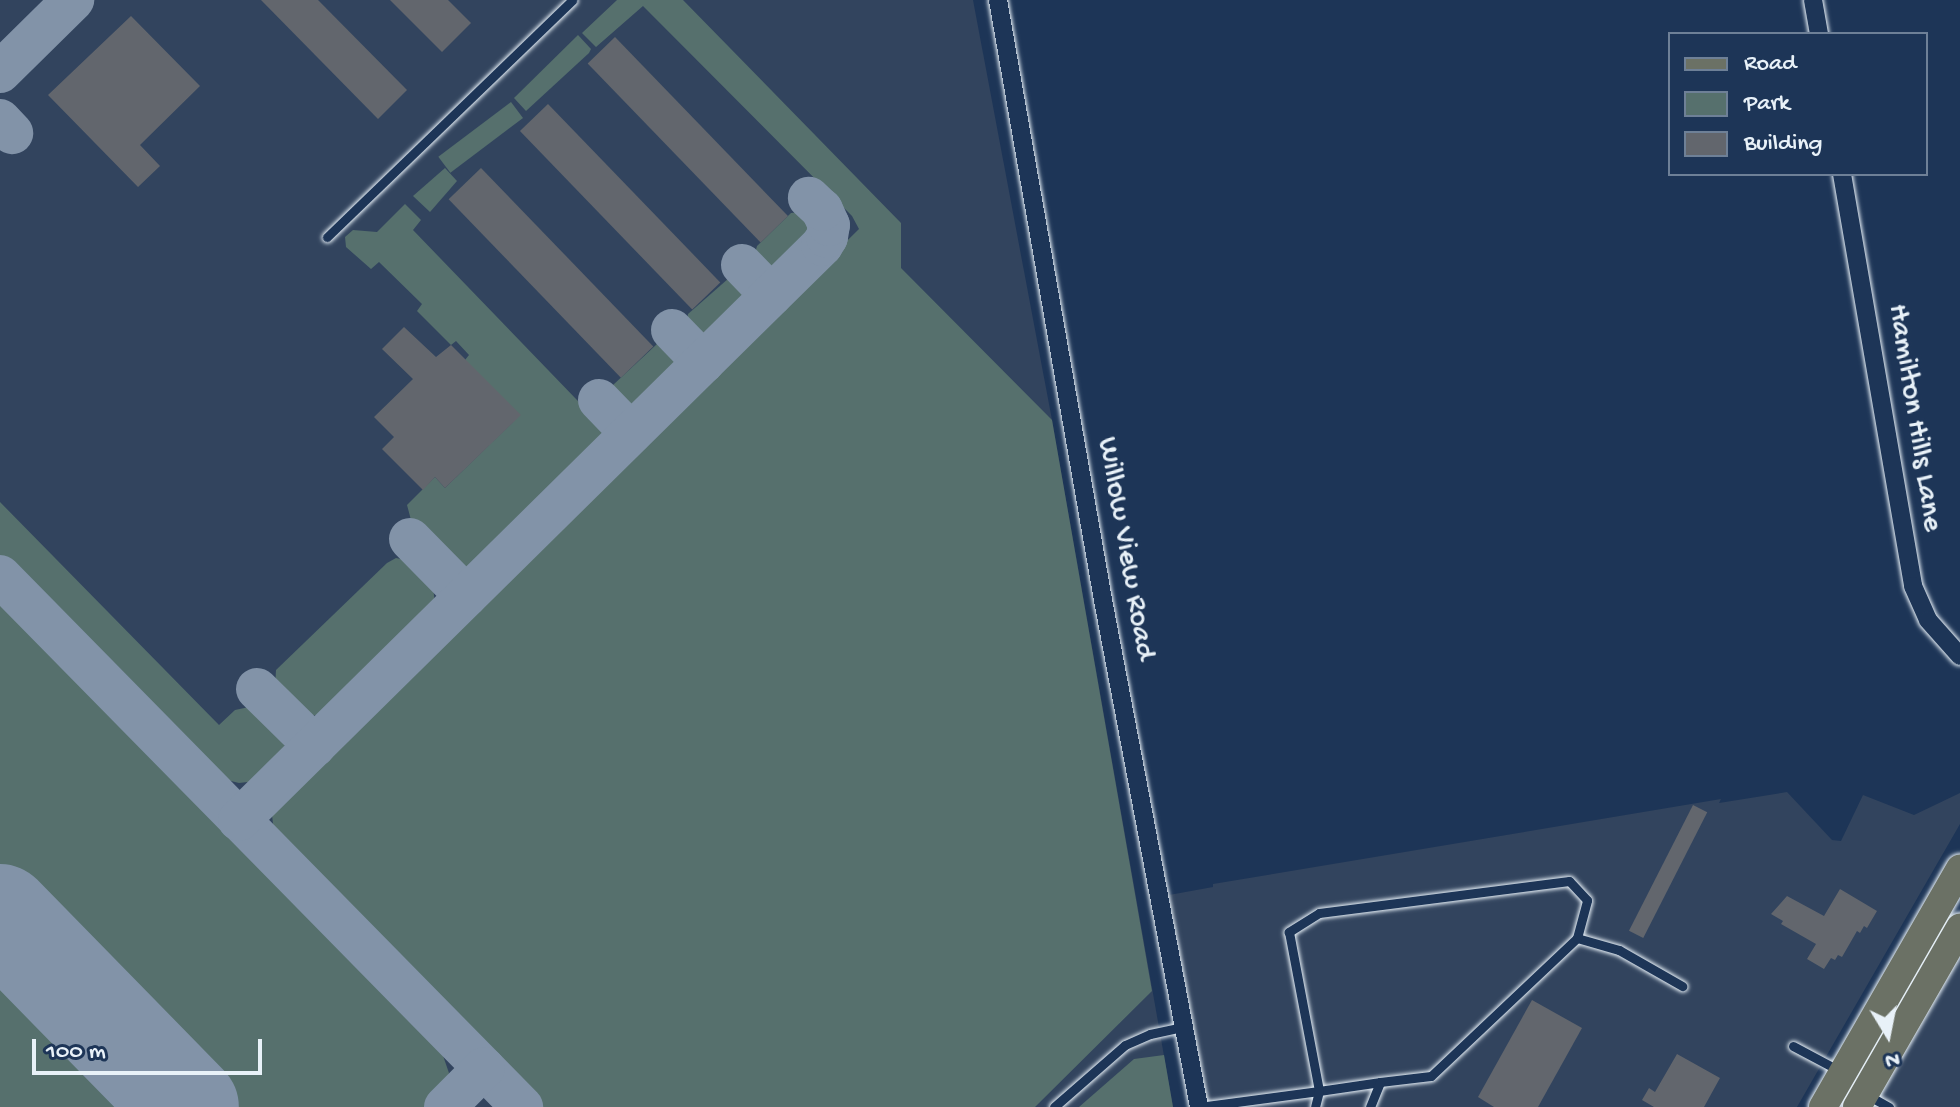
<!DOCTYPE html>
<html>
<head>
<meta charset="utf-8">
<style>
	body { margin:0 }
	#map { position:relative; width:1960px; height:1107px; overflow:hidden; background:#1d3557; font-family:"Gochi Hand",sans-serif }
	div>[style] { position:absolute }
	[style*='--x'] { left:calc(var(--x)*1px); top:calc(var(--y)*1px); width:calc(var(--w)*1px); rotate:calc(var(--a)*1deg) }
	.built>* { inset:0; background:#32445e }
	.green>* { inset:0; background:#56706d; transform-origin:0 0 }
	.taxiway>* { height:42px; margin:-21px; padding:0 21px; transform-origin:21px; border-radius:21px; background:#8293a8 }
	.runway>* { height:104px; margin:-52px; padding:0 52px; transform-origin:52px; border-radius:52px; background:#8293a8 }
	.building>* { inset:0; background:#62666d; transform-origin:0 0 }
	.roads { filter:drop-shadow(0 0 2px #e8f1f8) drop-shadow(0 0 2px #e8f1f8) }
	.service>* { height:9px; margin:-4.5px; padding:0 4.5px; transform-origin:4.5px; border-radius:4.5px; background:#1d3557 }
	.minor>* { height:18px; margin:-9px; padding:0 9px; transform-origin:9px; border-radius:9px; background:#1d3557 }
	.primary>* { height:28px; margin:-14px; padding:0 14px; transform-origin:14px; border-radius:14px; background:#6b7165 }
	span { translate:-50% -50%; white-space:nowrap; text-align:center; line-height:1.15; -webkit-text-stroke:7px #1d3557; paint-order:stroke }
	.street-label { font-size:30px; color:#e8f1f8 }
	.legend { position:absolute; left:1668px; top:32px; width:260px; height:144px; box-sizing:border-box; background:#1d3557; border:2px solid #6e8097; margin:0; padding:10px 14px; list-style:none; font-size:24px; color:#e8f1f8 }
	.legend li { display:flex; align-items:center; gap:16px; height:40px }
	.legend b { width:40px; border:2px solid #6e8097 }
	.north { position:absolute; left:1848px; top:995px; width:80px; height:80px; -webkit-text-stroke:6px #1d3557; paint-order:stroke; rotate:170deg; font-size:22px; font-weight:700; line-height:32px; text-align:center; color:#e8f1f8 }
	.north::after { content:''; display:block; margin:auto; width:28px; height:36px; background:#e8f1f8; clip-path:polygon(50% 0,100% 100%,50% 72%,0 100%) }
	.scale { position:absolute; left:32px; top:1039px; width:230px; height:36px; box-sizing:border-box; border:4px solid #e8f1f8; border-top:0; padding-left:10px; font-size:24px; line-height:28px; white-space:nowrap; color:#e8f1f8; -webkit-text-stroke:6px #1d3557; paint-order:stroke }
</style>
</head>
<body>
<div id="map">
	<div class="built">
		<div style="clip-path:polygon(0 0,973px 0,1052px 420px,1173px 1107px,0 1107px)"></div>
		<div style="clip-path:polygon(1787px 792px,1832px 840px,1841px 841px,1863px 795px,1914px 815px,1960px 793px,1960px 824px,1797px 1107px,1208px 1107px,1169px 895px,1213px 887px,1213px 884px,1721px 799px,1719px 803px)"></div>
		<div style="clip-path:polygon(1960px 952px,1960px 1107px,1872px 1107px)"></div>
	</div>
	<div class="green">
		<div style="clip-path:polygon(617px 0,683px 0,901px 223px,901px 268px,1052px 420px,1152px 991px,1035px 1107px,541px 1107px,274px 832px,272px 815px,279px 801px,859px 229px,852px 216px,643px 6px,596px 47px,582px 33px)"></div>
		<div style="clip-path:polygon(578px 35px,591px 49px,589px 53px,526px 111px,514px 98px)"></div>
		<div style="left:511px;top:102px;width:20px;height:91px;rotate:53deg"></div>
		<div style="clip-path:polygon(445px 168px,457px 181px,430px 212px,413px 196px)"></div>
		<div style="clip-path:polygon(405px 204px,421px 220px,413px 230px,604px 428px,602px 441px,469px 568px,461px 568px,450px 562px,411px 520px,407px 505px,435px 477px,445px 488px,520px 415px,465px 360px,469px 355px,456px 341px,451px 345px,417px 311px,422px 304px,379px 262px,371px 269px,346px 247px,345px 237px,353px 230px,377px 232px)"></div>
		<div style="clip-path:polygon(801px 212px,811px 222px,811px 235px,778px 268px,766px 270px,754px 257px,757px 246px,791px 213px)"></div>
		<div style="clip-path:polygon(729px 278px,734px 278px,745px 290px,746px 299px,711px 334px,698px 335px,687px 324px,688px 314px)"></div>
		<div style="clip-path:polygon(657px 344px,666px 345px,675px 354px,678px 365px,639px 405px,628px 408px,620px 402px,613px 385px)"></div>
		<div style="clip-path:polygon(0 502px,219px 725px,235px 710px,249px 707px,281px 734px,285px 744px,282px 754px,256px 781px,239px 783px,219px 778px,0 555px)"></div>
		<div style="clip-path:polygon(396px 558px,410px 561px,433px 586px,435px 605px,322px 715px,304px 716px,275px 688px,276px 670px,387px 563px)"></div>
		<div style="clip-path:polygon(0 597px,440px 1047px,449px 1073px,443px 1089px,424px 1107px,238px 1107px,0 864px)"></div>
		<div style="clip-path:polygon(0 966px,139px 1107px,0 1107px)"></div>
		<div style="clip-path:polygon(1164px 1055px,1173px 1107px,1079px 1107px,1134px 1059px)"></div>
	</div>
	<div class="taxiway">
		<div style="--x:0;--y:72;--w:103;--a:-44.6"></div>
		<div style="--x:0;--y:120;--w:18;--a:47"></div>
		<div style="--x:742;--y:265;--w:42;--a:46"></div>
		<div style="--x:672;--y:330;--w:45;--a:45.9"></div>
		<div style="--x:599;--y:400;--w:46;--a:45.9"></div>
		<div style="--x:410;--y:539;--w:80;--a:45.5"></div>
		<div style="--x:0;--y:576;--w:745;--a:45.49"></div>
		<div style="--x:257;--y:689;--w:81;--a:44.5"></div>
		<div style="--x:239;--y:820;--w:819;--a:-44.6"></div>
		<div style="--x:822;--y:245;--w:9;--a:-58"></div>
		<div style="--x:827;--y:237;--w:12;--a:-81"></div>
		<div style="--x:829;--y:225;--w:17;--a:-115"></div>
		<div style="--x:822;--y:210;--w:18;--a:-137"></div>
		<div style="--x:445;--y:1107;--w:55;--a:-45"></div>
	</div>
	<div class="runway">
		<div style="--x:0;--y:916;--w:267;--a:45.6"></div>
	</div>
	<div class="building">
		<div style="clip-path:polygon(261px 0,318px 0,407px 90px,378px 119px)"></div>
		<div style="clip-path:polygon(390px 0,448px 0,471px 23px,442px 52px)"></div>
		<div style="clip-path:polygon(131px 16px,200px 86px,140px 145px,160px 166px,138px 187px,48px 95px)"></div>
		<div style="left:615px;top:37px;width:249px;height:38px;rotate:46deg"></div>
		<div style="left:548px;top:104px;width:248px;height:39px;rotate:46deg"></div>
		<div style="left:481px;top:168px;width:248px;height:45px;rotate:46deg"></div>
		<div style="clip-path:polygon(404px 327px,436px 357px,451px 345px,521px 415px,445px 488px,435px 477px,423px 490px,382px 449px,394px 437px,374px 417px,413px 379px,382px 349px)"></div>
		<div style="left:1693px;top:805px;width:16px;height:141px;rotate:27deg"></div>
		<div style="clip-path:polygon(1840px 889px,1877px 911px,1867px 928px,1864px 926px,1860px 933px,1857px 931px,1842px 957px,1838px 955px,1835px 960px,1831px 958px,1824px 969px,1807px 959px,1816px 944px,1781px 924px,1783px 921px,1771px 914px,1787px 896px,1824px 916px)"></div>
		<div style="clip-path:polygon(1532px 1000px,1582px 1028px,1538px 1107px,1494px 1107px,1478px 1097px)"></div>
		<div style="clip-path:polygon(1677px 1054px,1720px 1078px,1704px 1107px,1654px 1107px,1642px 1100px,1649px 1088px,1655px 1092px)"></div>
	</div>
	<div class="roads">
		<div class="service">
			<div style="--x:327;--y:237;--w:341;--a:-44"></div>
			<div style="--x:1577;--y:938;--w:44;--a:15.9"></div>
			<div style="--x:1619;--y:950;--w:73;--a:29.7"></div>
			<div style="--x:1793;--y:1046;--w:53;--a:28"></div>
			<div style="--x:1869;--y:1096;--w:23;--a:29"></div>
			<div style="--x:1054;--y:1107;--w:94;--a:-41.1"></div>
			<div style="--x:1125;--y:1045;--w:27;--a:-24"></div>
			<div style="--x:1150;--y:1034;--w:35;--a:-12"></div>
			<div style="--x:1199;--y:1107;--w:121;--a:-7.6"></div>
			<div style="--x:1319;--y:1091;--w:62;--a:-8.4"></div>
			<div style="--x:1380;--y:1082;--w:51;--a:-6.7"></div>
			<div style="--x:1431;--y:1076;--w:201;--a:-43.4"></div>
			<div style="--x:1577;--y:938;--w:39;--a:-75"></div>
			<div style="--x:1587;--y:900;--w:26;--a:-133"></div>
			<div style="--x:1569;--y:881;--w:252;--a:172.7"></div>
			<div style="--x:1319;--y:913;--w:36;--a:148"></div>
			<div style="--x:1289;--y:932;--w:162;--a:79.3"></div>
			<div style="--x:1319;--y:1091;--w:16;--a:104"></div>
			<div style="--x:1370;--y:1107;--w:27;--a:-68"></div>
		</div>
		<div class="minor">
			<div style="--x:998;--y:0;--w:609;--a:80.07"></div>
			<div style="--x:1103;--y:600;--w:516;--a:79.28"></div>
			<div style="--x:1813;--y:0;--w:35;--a:80"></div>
			<div style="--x:1842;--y:174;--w:418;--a:80.2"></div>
			<div style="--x:1913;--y:586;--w:37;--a:66"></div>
			<div style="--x:1928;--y:620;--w:48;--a:48.4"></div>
		</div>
		<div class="primary">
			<div style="--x:1823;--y:1107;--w:275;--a:-60.1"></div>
			<div style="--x:1857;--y:1107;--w:207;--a:-60.1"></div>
		</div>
	</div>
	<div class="street-label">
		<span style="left:1913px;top:418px;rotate:81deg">Hamilton Hills Lane</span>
		<span style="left:1124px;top:549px;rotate:80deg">Willow View Road</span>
	</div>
	<ul class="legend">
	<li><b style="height:10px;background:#6b7165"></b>Road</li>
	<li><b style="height:22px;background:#56706d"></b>Park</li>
	<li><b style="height:22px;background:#62666d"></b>Building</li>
	</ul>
	<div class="north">N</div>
	<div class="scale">100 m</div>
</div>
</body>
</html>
